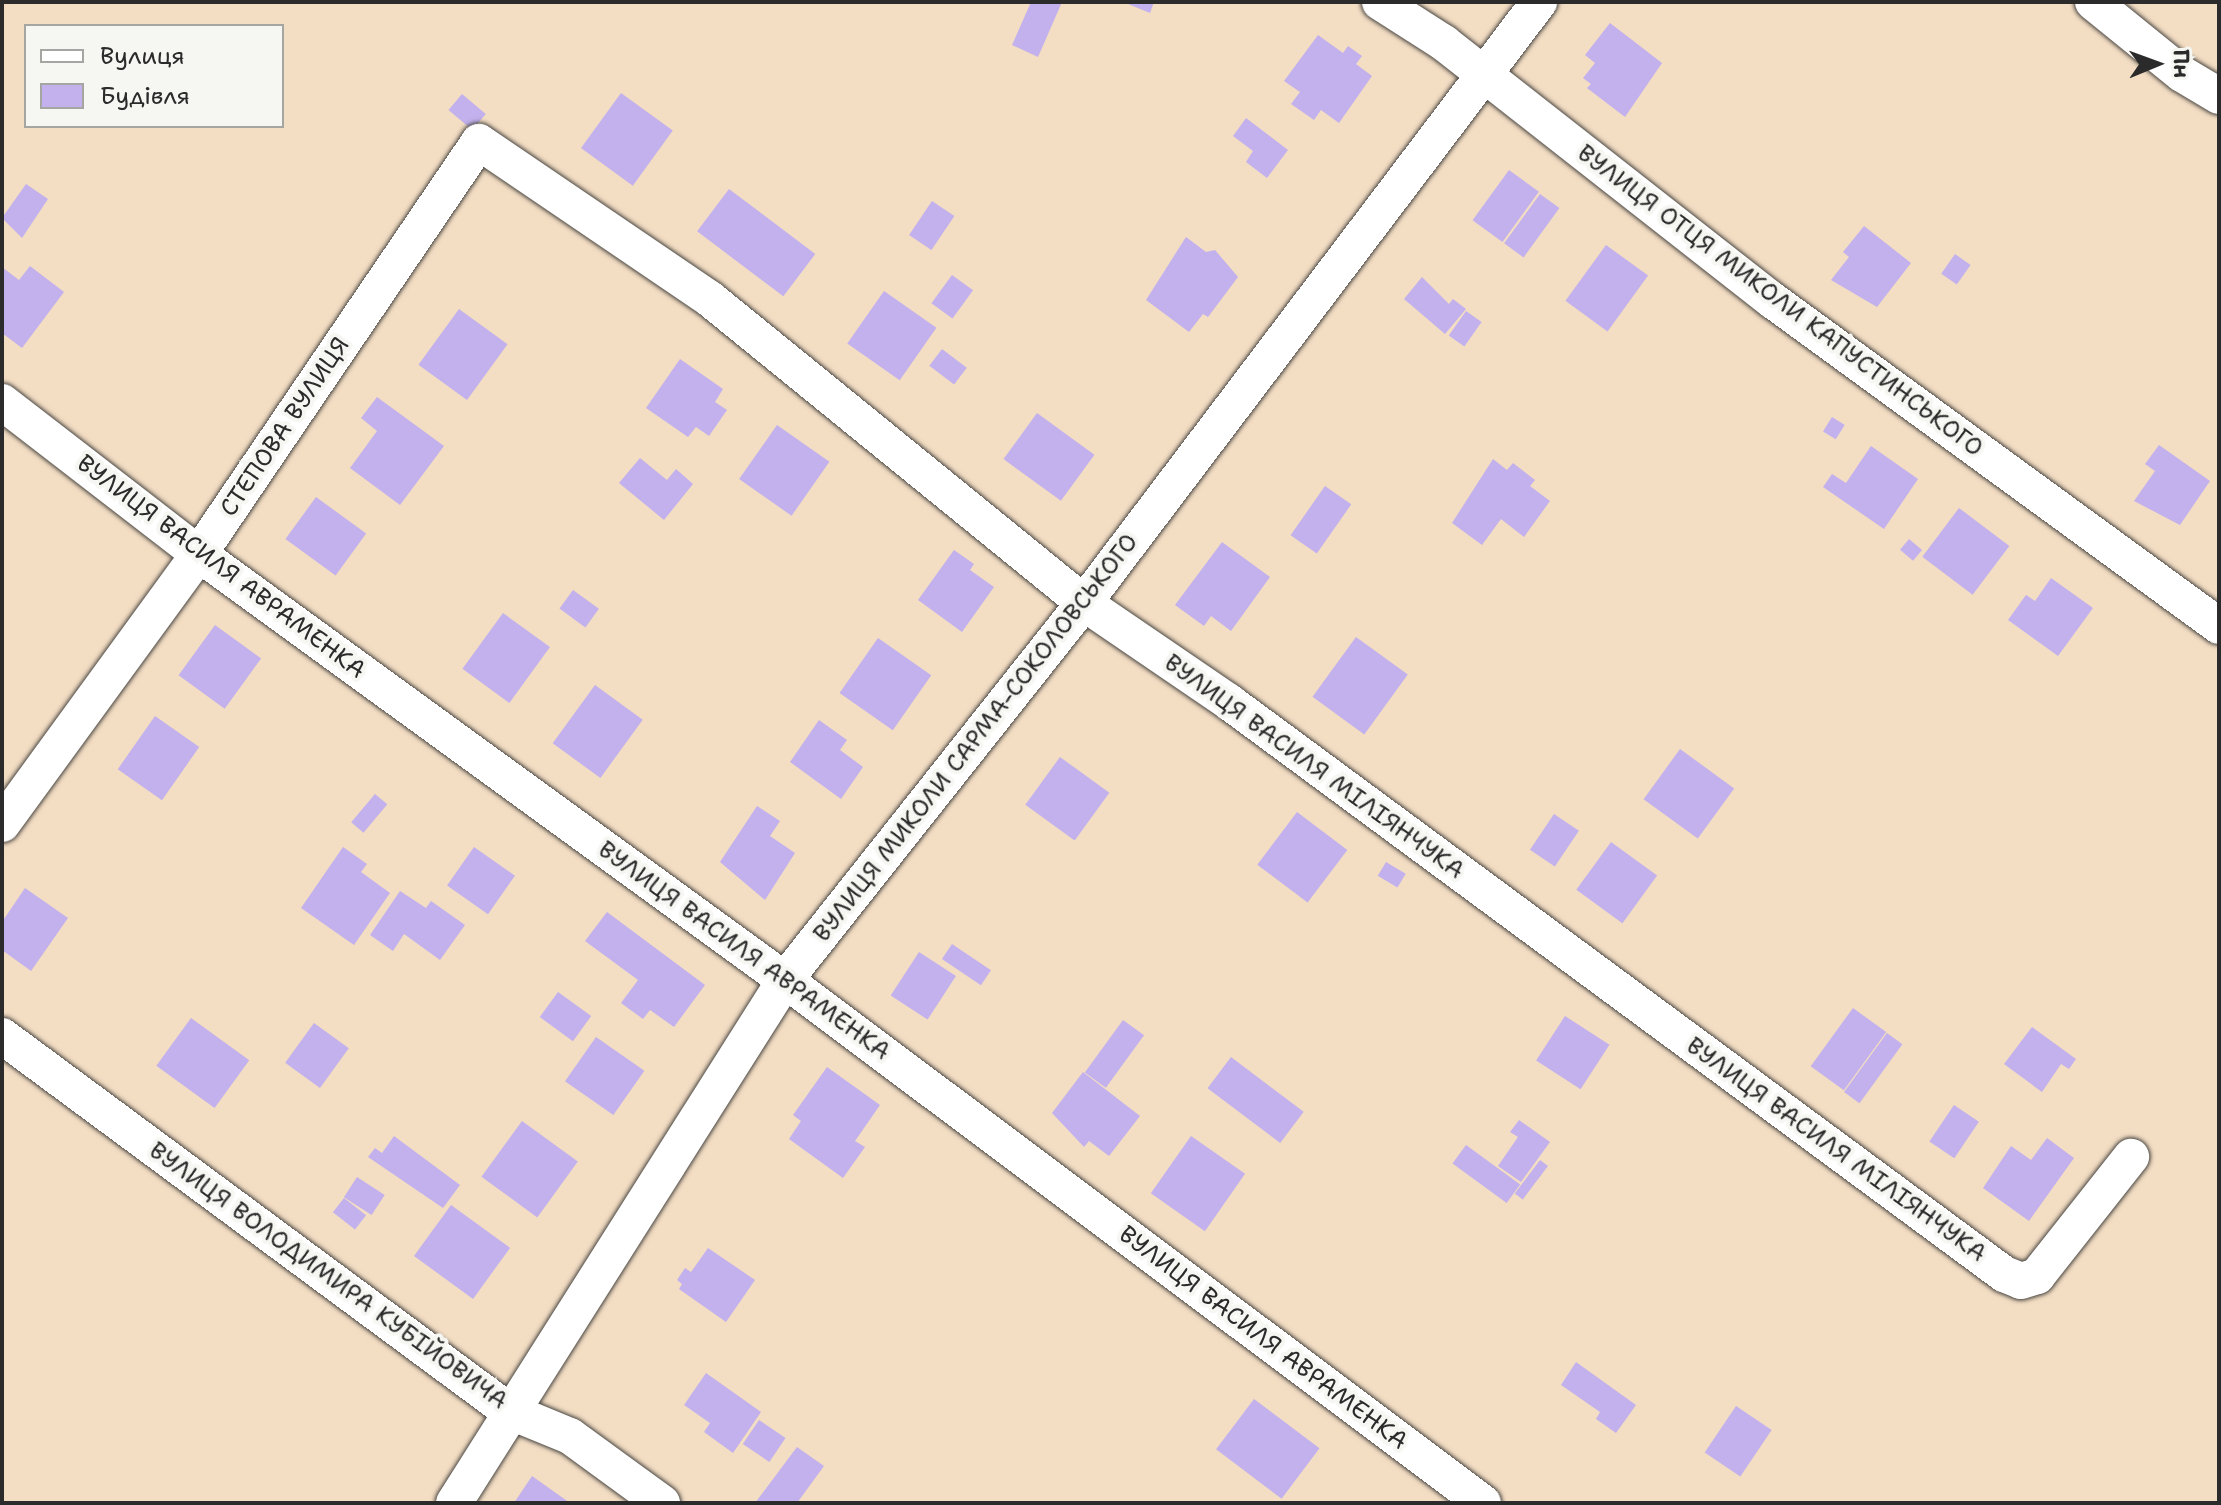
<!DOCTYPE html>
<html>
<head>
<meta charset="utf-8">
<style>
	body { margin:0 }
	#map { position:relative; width:2221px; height:1505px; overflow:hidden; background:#f3ddc3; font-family:"Shantell Sans",sans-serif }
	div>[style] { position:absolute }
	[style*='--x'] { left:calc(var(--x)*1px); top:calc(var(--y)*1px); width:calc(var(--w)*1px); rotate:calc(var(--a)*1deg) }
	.building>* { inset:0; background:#c2b1ed; transform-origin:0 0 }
	.roads { filter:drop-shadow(0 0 2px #494642) drop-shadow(0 0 2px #494642) }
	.minor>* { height:36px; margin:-18px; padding:0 18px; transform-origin:18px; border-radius:18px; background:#fff }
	span { translate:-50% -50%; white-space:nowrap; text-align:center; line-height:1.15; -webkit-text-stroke:8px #f6f6f2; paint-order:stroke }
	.street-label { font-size:24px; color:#2b2b2b }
	.frame { position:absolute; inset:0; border:4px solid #2b2b2b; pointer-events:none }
	.legend { position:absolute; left:24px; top:24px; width:260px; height:104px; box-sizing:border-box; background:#f6f6f2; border:2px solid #a5a5a2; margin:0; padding:10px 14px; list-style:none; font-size:24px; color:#2b2b2b }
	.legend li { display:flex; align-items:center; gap:16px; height:40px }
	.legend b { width:40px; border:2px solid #a5a5a2 }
	.north { position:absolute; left:2117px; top:24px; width:80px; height:80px; -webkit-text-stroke:6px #f6f6f2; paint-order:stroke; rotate:89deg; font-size:22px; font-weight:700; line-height:32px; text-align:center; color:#2b2b2b }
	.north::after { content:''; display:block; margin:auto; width:28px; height:36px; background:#2b2b2b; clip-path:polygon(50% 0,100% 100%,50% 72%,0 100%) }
</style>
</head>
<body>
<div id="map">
	<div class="building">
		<div style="clip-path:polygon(1031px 2px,1062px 2px,1038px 57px,1012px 45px)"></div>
		<div style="clip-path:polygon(1123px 2px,1154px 2px,1150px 13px)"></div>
		<div style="clip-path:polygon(1610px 23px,1662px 63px,1625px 117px,1587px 88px,1591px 84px,1583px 78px,1595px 63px,1585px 55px)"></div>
		<div style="clip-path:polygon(1318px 35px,1343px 53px,1348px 46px,1362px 56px,1356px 64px,1372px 76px,1339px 123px,1321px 110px,1314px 120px,1291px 104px,1300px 92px,1284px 81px)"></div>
		<div style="left:621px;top:93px;width:64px;height:68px;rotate:36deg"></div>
		<div style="left:462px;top:94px;width:31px;height:21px;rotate:40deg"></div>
		<div style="clip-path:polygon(1246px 118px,1288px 150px,1267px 178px,1246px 162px,1253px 151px,1233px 136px)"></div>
		<div style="left:1509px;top:170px;width:37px;height:62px;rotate:36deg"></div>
		<div style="clip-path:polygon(26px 184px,48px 199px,22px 238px,2px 218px)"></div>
		<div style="left:729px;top:189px;width:108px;height:53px;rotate:37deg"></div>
		<div style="left:1540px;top:194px;width:24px;height:61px;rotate:36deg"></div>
		<div style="left:932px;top:201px;width:27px;height:41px;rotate:34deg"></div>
		<div style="clip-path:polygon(1864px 226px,1911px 263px,1877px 307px,1831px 280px,1849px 257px,1843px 252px)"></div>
		<div style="clip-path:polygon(1186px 237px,1206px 252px,1215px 250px,1238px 277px,1208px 317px,1203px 314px,1189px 332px,1146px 300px)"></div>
		<div style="left:1606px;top:245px;width:52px;height:69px;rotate:36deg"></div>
		<div style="left:1955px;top:254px;width:19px;height:24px;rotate:35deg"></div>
		<div style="clip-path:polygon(30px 266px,64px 292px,22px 348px,2px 333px,2px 267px,19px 280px)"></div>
		<div style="left:952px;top:275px;width:26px;height:35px;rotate:36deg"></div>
		<div style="clip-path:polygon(1422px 277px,1449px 304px,1453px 299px,1466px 309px,1445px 334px,1404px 299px)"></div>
		<div style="left:884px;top:291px;width:64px;height:64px;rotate:35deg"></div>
		<div style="left:459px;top:309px;width:60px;height:69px;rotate:36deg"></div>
		<div style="left:1466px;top:311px;width:19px;height:30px;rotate:35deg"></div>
		<div style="left:942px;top:349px;width:31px;height:21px;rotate:37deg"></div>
		<div style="clip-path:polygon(680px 359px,723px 389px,715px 402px,727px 410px,709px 436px,696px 427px,688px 437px,646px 408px)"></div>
		<div style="clip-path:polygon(377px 397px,444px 446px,400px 505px,350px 468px,377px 431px,361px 418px)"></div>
		<div style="left:1037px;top:413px;width:71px;height:57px;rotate:36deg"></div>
		<div style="left:1832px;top:417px;width:15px;height:17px;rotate:32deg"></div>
		<div style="left:777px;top:425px;width:64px;height:66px;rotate:35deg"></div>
		<div style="clip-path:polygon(2159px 445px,2210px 481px,2180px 525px,2134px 501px,2155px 471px,2145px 464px)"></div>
		<div style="clip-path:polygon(1871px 446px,1918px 479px,1884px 529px,1823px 487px,1832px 474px,1846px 483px)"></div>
		<div style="clip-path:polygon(640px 458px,667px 480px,676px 469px,693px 484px,664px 520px,619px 483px)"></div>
		<div style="clip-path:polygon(1493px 459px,1507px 470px,1513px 463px,1535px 480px,1530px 486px,1550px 501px,1524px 537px,1501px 519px,1482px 545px,1452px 523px)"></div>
		<div style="left:1325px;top:486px;width:32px;height:60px;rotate:35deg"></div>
		<div style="left:316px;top:497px;width:62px;height:52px;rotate:36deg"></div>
		<div style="left:1959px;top:508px;width:63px;height:61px;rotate:37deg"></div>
		<div style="left:1909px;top:539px;width:17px;height:14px;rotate:40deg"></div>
		<div style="clip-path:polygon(1222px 542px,1270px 577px,1231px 631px,1211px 616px,1204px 626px,1175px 605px)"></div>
		<div style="clip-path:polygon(954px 550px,974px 564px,970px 570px,994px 587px,962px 632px,918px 600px)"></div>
		<div style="clip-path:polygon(2051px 578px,2093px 608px,2058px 656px,2008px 620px,2026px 595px,2035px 601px)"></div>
		<div style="left:573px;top:590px;width:32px;height:23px;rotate:36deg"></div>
		<div style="left:503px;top:613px;width:58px;height:69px;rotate:36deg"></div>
		<div style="left:215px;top:625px;width:57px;height:62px;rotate:36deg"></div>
		<div style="left:1356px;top:637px;width:64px;height:74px;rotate:36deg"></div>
		<div style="left:878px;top:638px;width:65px;height:67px;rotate:35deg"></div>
		<div style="left:595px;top:685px;width:59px;height:72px;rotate:36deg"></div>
		<div style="left:155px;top:716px;width:54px;height:65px;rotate:35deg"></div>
		<div style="clip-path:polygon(819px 720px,847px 740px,840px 750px,863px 767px,841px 799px,790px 762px)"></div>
		<div style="left:1680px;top:749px;width:67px;height:62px;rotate:36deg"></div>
		<div style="left:1060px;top:757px;width:61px;height:59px;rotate:36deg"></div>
		<div style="left:375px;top:794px;width:16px;height:37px;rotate:40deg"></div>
		<div style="clip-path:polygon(757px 806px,780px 821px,770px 836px,795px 853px,765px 900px,720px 862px)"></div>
		<div style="left:1297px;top:812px;width:63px;height:66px;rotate:37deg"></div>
		<div style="left:1554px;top:814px;width:30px;height:43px;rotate:34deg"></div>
		<div style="left:1611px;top:842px;width:57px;height:59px;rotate:36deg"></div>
		<div style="clip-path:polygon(343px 847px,367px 864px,361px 872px,390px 893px,354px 945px,301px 908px)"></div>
		<div style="left:474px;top:847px;width:50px;height:47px;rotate:35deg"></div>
		<div style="left:1386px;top:862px;width:23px;height:16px;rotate:31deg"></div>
		<div style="clip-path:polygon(25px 888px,68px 918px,31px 971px,2px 950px,2px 922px)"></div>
		<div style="clip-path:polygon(400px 891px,426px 908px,431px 901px,465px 925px,440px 960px,404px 934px,393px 951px,370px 935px)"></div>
		<div style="clip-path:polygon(607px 912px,705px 985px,674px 1027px,650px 1010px,643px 1019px,621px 1003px,638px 980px,585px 941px)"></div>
		<div style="left:952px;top:944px;width:47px;height:18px;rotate:34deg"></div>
		<div style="left:919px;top:952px;width:44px;height:52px;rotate:33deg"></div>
		<div style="left:558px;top:992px;width:41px;height:31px;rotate:36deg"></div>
		<div style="left:1853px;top:1008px;width:41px;height:72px;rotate:36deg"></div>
		<div style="left:1565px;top:1016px;width:53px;height:53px;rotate:33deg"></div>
		<div style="left:191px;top:1018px;width:72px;height:59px;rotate:36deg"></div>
		<div style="left:1123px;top:1020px;width:26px;height:65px;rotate:36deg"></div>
		<div style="left:314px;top:1023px;width:43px;height:49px;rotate:36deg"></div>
		<div style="clip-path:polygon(2032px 1027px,2076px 1059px,2069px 1069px,2061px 1064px,2042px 1092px,2004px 1064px)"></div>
		<div style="left:1887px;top:1033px;width:19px;height:73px;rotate:36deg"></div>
		<div style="left:596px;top:1037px;width:59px;height:54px;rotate:35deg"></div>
		<div style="left:1231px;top:1057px;width:91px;height:39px;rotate:37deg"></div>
		<div style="clip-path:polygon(827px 1067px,880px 1105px,855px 1141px,865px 1147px,843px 1178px,789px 1139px,801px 1121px,793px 1115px)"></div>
		<div style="clip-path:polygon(1083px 1072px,1140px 1116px,1109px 1156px,1089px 1141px,1084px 1147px,1052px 1113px)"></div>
		<div style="left:1954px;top:1105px;width:30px;height:44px;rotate:34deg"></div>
		<div style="clip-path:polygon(1519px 1120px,1550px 1142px,1521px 1182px,1498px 1166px,1518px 1137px,1510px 1132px)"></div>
		<div style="left:522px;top:1121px;width:69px;height:69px;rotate:36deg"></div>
		<div style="clip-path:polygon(394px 1136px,460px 1185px,443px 1208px,368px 1157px,375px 1148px,382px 1153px)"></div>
		<div style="left:1191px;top:1136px;width:66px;height:70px;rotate:35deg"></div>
		<div style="clip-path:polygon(2047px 1138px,2074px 1158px,2029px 1221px,1983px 1188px,2011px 1146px,2031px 1160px)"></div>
		<div style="left:1466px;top:1145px;width:67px;height:23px;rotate:36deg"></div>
		<div style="left:1540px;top:1160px;width:10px;height:42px;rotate:37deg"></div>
		<div style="left:357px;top:1177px;width:33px;height:24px;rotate:33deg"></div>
		<div style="left:344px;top:1198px;width:28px;height:18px;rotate:38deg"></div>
		<div style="left:451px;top:1205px;width:73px;height:63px;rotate:36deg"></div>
		<div style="clip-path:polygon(708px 1248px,755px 1280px,726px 1322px,679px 1289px,682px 1284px,677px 1280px,685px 1268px,691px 1272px)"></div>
		<div style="clip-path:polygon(1576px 1362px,1636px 1405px,1616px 1433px,1596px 1419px,1600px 1412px,1561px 1385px)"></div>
		<div style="clip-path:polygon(706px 1373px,761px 1412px,733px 1453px,704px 1432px,710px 1423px,684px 1405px)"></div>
		<div style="left:1254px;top:1399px;width:82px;height:63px;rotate:37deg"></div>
		<div style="left:1736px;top:1406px;width:43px;height:56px;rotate:34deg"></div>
		<div style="left:759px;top:1420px;width:32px;height:29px;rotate:34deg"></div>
		<div style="clip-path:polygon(797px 1447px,824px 1466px,797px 1503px,755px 1503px)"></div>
		<div style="clip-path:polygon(532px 1476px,570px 1503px,514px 1503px)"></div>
	</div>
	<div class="roads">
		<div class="minor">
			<div style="--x:1380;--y:2;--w:76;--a:32.6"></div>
			<div style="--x:1444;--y:43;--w:417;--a:38.1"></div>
			<div style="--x:1772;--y:300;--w:553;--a:36.1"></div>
			<div style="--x:2093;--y:2;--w:114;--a:39"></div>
			<div style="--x:2182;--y:74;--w:43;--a:30.7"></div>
			<div style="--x:2;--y:402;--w:249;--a:37.7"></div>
			<div style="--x:199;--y:554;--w:724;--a:36.02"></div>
			<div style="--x:785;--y:980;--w:872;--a:36.84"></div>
			<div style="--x:2;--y:824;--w:334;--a:-53.9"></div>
			<div style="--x:199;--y:554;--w:498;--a:-55.8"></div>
			<div style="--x:479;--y:142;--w:279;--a:34.2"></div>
			<div style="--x:710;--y:299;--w:482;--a:39.1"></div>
			<div style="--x:1084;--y:603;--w:176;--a:34.3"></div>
			<div style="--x:1229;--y:702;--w:963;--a:36.43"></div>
			<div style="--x:2004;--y:1274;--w:18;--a:22"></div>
			<div style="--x:2021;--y:1281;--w:17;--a:-17"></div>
			<div style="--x:2037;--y:1276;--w:152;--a:-51.7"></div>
			<div style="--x:2;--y:1036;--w:631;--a:36.49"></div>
			<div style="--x:509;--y:1411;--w:66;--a:22.3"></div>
			<div style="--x:570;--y:1436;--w:114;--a:36.1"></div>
			<div style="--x:454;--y:1503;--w:619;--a:-57.67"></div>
			<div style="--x:785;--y:980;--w:481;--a:-51.6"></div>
			<div style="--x:1084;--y:603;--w:754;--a:-52.87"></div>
		</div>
	</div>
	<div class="street-label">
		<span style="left:1780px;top:301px;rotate:37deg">ВУЛИЦЯ ОТЦЯ МИКОЛИ КАПУСТИНСЬКОГО</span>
		<span style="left:285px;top:427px;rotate:-56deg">СТЕПОВА ВУЛИЦЯ</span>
		<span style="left:221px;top:567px;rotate:37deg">ВУЛИЦЯ ВАСИЛЯ АВРАМЕНКА</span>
		<span style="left:976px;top:738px;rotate:-52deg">ВУЛИЦЯ МИКОЛИ САРМА-СОКОЛОВСЬКОГО</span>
		<span style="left:1314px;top:767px;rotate:36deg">ВУЛИЦЯ ВАСИЛЯ МІЛІЯНЧУКА</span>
		<span style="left:744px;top:951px;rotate:36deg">ВУЛИЦЯ ВАСИЛЯ АВРАМЕНКА</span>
		<span style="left:1836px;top:1150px;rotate:36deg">ВУЛИЦЯ ВАСИЛЯ МІЛІЯНЧУКА</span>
		<span style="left:328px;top:1276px;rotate:36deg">ВУЛИЦЯ ВОЛОДИМИРА КУБІЙОВИЧА</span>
		<span style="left:1263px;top:1338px;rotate:37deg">ВУЛИЦЯ ВАСИЛЯ АВРАМЕНКА</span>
	</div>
	<div class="frame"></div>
	<ul class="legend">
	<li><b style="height:10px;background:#fff"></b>Вулиця</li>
	<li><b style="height:22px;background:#c2b1ed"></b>Будівля</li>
	</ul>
	<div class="north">Пн</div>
</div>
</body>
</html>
